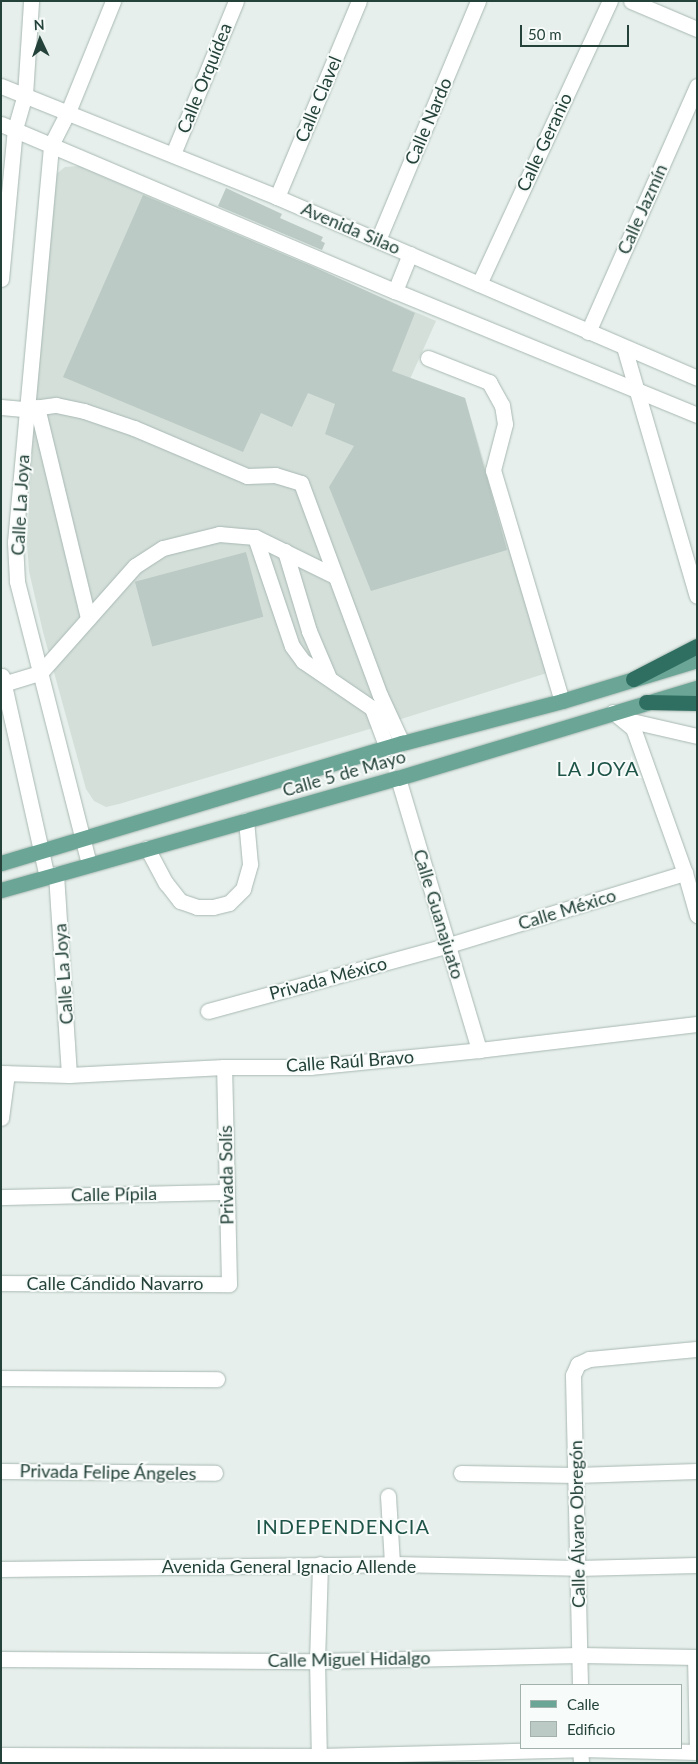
<!DOCTYPE html>
<html>
<head>
<meta charset="utf-8">
<style>
	body { margin:0 }
	#map { position:relative; width:698px; height:1764px; overflow:hidden; background:#e6efeb; font-family:Lato,sans-serif }
	div>[style] { position:absolute }
	[style*='--x'] { left:calc(var(--x)*1px); top:calc(var(--y)*1px); width:calc(var(--w)*1px); rotate:calc(var(--a)*1deg) }
	.built>* { inset:0; background:#d4dfda }
	.building>* { inset:0; background:#bbcac4; transform-origin:0 0 }
	.roads { filter:drop-shadow(0 0 1px #a8b8b2) drop-shadow(0 0 1px #a8b8b2) }
	.minor>* { height:15px; margin:-7.5px; padding:0 7.5px; transform-origin:7.5px; border-radius:7.5px; background:#fff }
	.major>* { height:15px; margin:-7.5px; padding:0 7.5px; transform-origin:7.5px; border-radius:7.5px; background:#6aa596 }
	.highway>* { height:15px; margin:-7.5px; padding:0 7.5px; transform-origin:7.5px; border-radius:7.5px; background:#2f6f62 }
	span { translate:-50% -50%; white-space:nowrap; text-align:center; line-height:1.15; -webkit-text-stroke:4px #f7fbf9; paint-order:stroke }
	.street-label { font-size:18px; color:#24423a }
	.quarter-label { font-size:20px; color:#1f5548; letter-spacing:1px }
	.frame { position:absolute; inset:0; border:2px solid #24423a; pointer-events:none }
	.legend { position:absolute; left:520px; top:1684px; width:162px; height:65px; box-sizing:border-box; background:#f7fbf9; border:1px solid #a3b1ad; margin:0; padding:6px 9px; list-style:none; font-size:15px; color:#24423a }
	.legend li { display:flex; align-items:center; gap:10px; height:25px }
	.legend b { width:25px; border:1px solid #a3b1ad }
	.north { position:absolute; left:15px; top:15px; width:50px; height:50px; -webkit-text-stroke:4px #f7fbf9; paint-order:stroke; rotate:357deg; font-size:14px; font-weight:700; line-height:20px; text-align:center; color:#24423a }
	.north::after { content:''; display:block; margin:auto; width:18px; height:22px; background:#24423a; clip-path:polygon(50% 0,100% 100%,50% 72%,0 100%) }
	.scale { position:absolute; left:520px; top:25px; width:109px; height:22px; box-sizing:border-box; border:2px solid #24423a; border-top:0; padding-left:6px; font-size:15px; line-height:18px; white-space:nowrap; color:#24423a; -webkit-text-stroke:4px #f7fbf9; paint-order:stroke }
</style>
</head>
<body>
<div id="map">
	<div class="built">
		<div style="clip-path:polygon(79px 166px,436px 321px,410px 379px,465px 398px,547px 673px,363px 731px,119px 804px,106px 807px,94px 801px,86px 789px,43px 632px,29px 571px,27px 543px,35px 401px,55px 175px,65px 167px)"></div>
	</div>
	<div class="building">
		<div style="clip-path:polygon(226px 188px,282px 214px,280px 218px,323px 237px,321px 241px,325px 243px,322px 250px,218px 206px)"></div>
		<div style="clip-path:polygon(143px 195px,314px 267px,415px 313px,392px 371px,465px 398px,507px 550px,371px 591px,329px 487px,354px 446px,325px 434px,335px 404px,308px 393px,292px 427px,261px 413px,243px 452px,63px 377px)"></div>
		<div style="left:246px;top:552px;width:67px;height:115px;rotate:75deg"></div>
	</div>
	<div class="roads">
		<div class="minor">
			<div style="--x:631;--y:1;--w:72;--a:23"></div>
			<div style="--x:1;--y:86;--w:297;--a:21.9"></div>
			<div style="--x:277;--y:197;--w:457;--a:23.3"></div>
			<div style="--x:1;--y:124;--w:428;--a:23"></div>
			<div style="--x:395;--y:291;--w:326;--a:22.3"></div>
			<div style="--x:173;--y:154;--w:165;--a:-67.6"></div>
			<div style="--x:277;--y:197;--w:212;--a:-67.3"></div>
			<div style="--x:378;--y:240;--w:259;--a:-67.3"></div>
			<div style="--x:1;--y:279;--w:151;--a:-84.7"></div>
			<div style="--x:15;--y:129;--w:35;--a:-74"></div>
			<div style="--x:25;--y:95;--w:94;--a:-86.3"></div>
			<div style="--x:479;--y:284;--w:312;--a:-65.2"></div>
			<div style="--x:395;--y:291;--w:40;--a:-68"></div>
			<div style="--x:588;--y:332;--w:269;--a:-66.1"></div>
			<div style="--x:624;--y:347;--w:259;--a:73.7"></div>
			<div style="--x:428;--y:358;--w:66;--a:21.5"></div>
			<div style="--x:489;--y:382;--w:26;--a:61"></div>
			<div style="--x:502;--y:405;--w:19;--a:81"></div>
			<div style="--x:505;--y:424;--w:48;--a:104.6"></div>
			<div style="--x:493;--y:470;--w:241;--a:73.4"></div>
			<div style="--x:1;--y:407;--w:25;--a:5"></div>
			<div style="--x:26;--y:409;--w:30;--a:-8"></div>
			<div style="--x:56;--y:405;--w:29;--a:12"></div>
			<div style="--x:84;--y:411;--w:53;--a:18.8"></div>
			<div style="--x:134;--y:428;--w:123;--a:23"></div>
			<div style="--x:247;--y:476;--w:28;--a:-2"></div>
			<div style="--x:275;--y:475;--w:27;--a:17"></div>
			<div style="--x:301;--y:483;--w:226;--a:69.6"></div>
			<div style="--x:380;--y:695;--w:53;--a:65.4"></div>
			<div style="--x:37;--y:407;--w:217;--a:76.4"></div>
			<div style="--x:255;--y:537;--w:115;--a:71.3"></div>
			<div style="--x:292;--y:646;--w:19;--a:54"></div>
			<div style="--x:303;--y:661;--w:83;--a:34.3"></div>
			<div style="--x:372;--y:708;--w:43;--a:69.4"></div>
			<div style="--x:285;--y:551;--w:84;--a:73.3"></div>
			<div style="--x:309;--y:631;--w:51;--a:66.9"></div>
			<div style="--x:2;--y:676;--w:206;--a:77.4"></div>
			<div style="--x:3;--y:684;--w:39;--a:-17"></div>
			<div style="--x:40;--y:673;--w:143;--a:-48.4"></div>
			<div style="--x:135;--y:566;--w:33;--a:-33"></div>
			<div style="--x:163;--y:548;--w:58;--a:-14"></div>
			<div style="--x:219;--y:534;--w:36;--a:5"></div>
			<div style="--x:255;--y:537;--w:87;--a:26"></div>
			<div style="--x:613;--y:712;--w:26;--a:39"></div>
			<div style="--x:633;--y:728;--w:154;--a:70.3"></div>
			<div style="--x:685;--y:873;--w:44;--a:74.1"></div>
			<div style="--x:623;--y:719;--w:76;--a:12.9"></div>
			<div style="--x:398;--y:778;--w:284;--a:73.4"></div>
			<div style="--x:147;--y:848;--w:40;--a:62"></div>
			<div style="--x:166;--y:883;--w:23;--a:52"></div>
			<div style="--x:180;--y:901;--w:18;--a:19"></div>
			<div style="--x:197;--y:907;--w:16;--a:0"></div>
			<div style="--x:213;--y:907;--w:16;--a:-14"></div>
			<div style="--x:229;--y:903;--w:20;--a:-45"></div>
			<div style="--x:243;--y:889;--w:26;--a:-74"></div>
			<div style="--x:250;--y:864;--w:44;--a:-95.2"></div>
			<div style="--x:89;--y:864;--w:292;--a:-104.3"></div>
			<div style="--x:17;--y:581;--w:39;--a:-93"></div>
			<div style="--x:15;--y:542;--w:399;--a:-84.8"></div>
			<div style="--x:51;--y:145;--w:37;--a:-63"></div>
			<div style="--x:68;--y:112;--w:120;--a:-67.9"></div>
			<div style="--x:56;--y:874;--w:201;--a:86.3"></div>
			<div style="--x:208;--y:1011;--w:250;--a:-15.3"></div>
			<div style="--x:449;--y:945;--w:247;--a:-17"></div>
			<div style="--x:1;--y:1073;--w:68;--a:1.7"></div>
			<div style="--x:69;--y:1075;--w:155;--a:-3"></div>
			<div style="--x:224;--y:1067;--w:86;--a:0"></div>
			<div style="--x:310;--y:1067;--w:170;--a:-5.7"></div>
			<div style="--x:479;--y:1050;--w:220;--a:-6.8"></div>
			<div style="--x:1;--y:1118;--w:45;--a:-82.4"></div>
			<div style="--x:1;--y:1197;--w:225;--a:-1.3"></div>
			<div style="--x:1;--y:1283;--w:228;--a:0.3"></div>
			<div style="--x:229;--y:1284;--w:217;--a:-91.3"></div>
			<div style="--x:1;--y:1378;--w:216;--a:0.3"></div>
			<div style="--x:1;--y:1471;--w:214;--a:0.5"></div>
			<div style="--x:461;--y:1473;--w:115;--a:1"></div>
			<div style="--x:576;--y:1475;--w:121;--a:-1.9"></div>
			<div style="--x:388;--y:1496;--w:68;--a:86.6"></div>
			<div style="--x:1;--y:1569;--w:391;--a:-0.7"></div>
			<div style="--x:392;--y:1564;--w:185;--a:1.2"></div>
			<div style="--x:577;--y:1568;--w:120;--a:-1.4"></div>
			<div style="--x:1;--y:1659;--w:316;--a:0.4"></div>
			<div style="--x:317;--y:1661;--w:263;--a:-1.3"></div>
			<div style="--x:580;--y:1655;--w:117;--a:1"></div>
			<div style="--x:580;--y:1685;--w:310;--a:-91.3"></div>
			<div style="--x:573;--y:1375;--w:12;--a:-66"></div>
			<div style="--x:578;--y:1364;--w:12;--a:-24"></div>
			<div style="--x:589;--y:1359;--w:108;--a:-5.3"></div>
			<div style="--x:580;--y:1748;--w:15;--a:86"></div>
			<div style="--x:1;--y:1755;--w:318;--a:0.2"></div>
			<div style="--x:319;--y:1756;--w:261;--a:-1.5"></div>
			<div style="--x:580;--y:1749;--w:117;--a:1.5"></div>
			<div style="--x:697;--y:1752;--w:95;--a:-91.2"></div>
			<div style="--x:319;--y:1763;--w:102;--a:-91.1"></div>
			<div style="--x:317;--y:1661;--w:97;--a:-88.2"></div>
		</div>
		<div class="major">
			<div style="--x:1;--y:863;--w:419;--a:-16.7"></div>
			<div style="--x:402;--y:743;--w:165;--a:-14.7"></div>
			<div style="--x:562;--y:701;--w:141;--a:-16.9"></div>
			<div style="--x:1;--y:890;--w:412;--a:-15.8"></div>
			<div style="--x:398;--y:778;--w:312;--a:-16.8"></div>
		</div>
		<div class="highway">
			<div style="--x:633;--y:679;--w:72;--a:-27.3"></div>
			<div style="--x:646;--y:702;--w:51;--a:1.1"></div>
		</div>
	</div>
	<div class="street-label">
		<span style="left:204px;top:78px;rotate:-68deg">Calle Orquídea</span>
		<span style="left:318px;top:99px;rotate:-67deg">Calle Clavel</span>
		<span style="left:428px;top:121px;rotate:-67deg">Calle Nardo</span>
		<span style="left:544px;top:142px;rotate:-65deg">Calle Geranio</span>
		<span style="left:642px;top:209px;rotate:-66deg">Calle Jazmín</span>
		<span style="left:351px;top:228px;rotate:23deg">Avenida Silao</span>
		<span style="left:20px;top:505px;rotate:-87deg">Calle La Joya</span>
		<span style="left:344px;top:773px;rotate:-16deg">Calle 5 de Mayo</span>
		<span style="left:567px;top:909px;rotate:-17deg">Calle México</span>
		<span style="left:439px;top:914px;rotate:73deg">Calle Guanajuato</span>
		<span style="left:63px;top:974px;rotate:-94deg">Calle La Joya</span>
		<span style="left:328px;top:978px;rotate:-15deg">Privada México</span>
		<span style="left:350px;top:1061px;rotate:-4deg">Calle Raúl Bravo</span>
		<span style="left:226px;top:1175px;rotate:-91deg">Privada Solís</span>
		<span style="left:114px;top:1194px;rotate:-1deg">Calle Pípila</span>
		<span style="left:115px;top:1283px">Calle Cándido Navarro</span>
		<span style="left:108px;top:1472px;rotate:1deg">Privada Felipe Ángeles</span>
		<span style="left:577px;top:1524px;rotate:-91deg">Calle Álvaro Obregón</span>
		<span style="left:289px;top:1566px">Avenida General Ignacio Allende</span>
		<span style="left:349px;top:1659px;rotate:-1deg">Calle Miguel Hidalgo</span>
	</div>
	<div class="quarter-label">
		<span style="left:598px;top:768px">LA JOYA</span>
		<span style="left:343px;top:1526px">INDEPENDENCIA</span>
	</div>
	<div class="frame"></div>
	<ul class="legend">
	<li><b style="height:6px;background:#6aa596"></b>Calle</li>
	<li><b style="height:14px;background:#bbcac4"></b>Edificio</li>
	</ul>
	<div class="north">N</div>
	<div class="scale">50 m</div>
</div>
</body>
</html>
